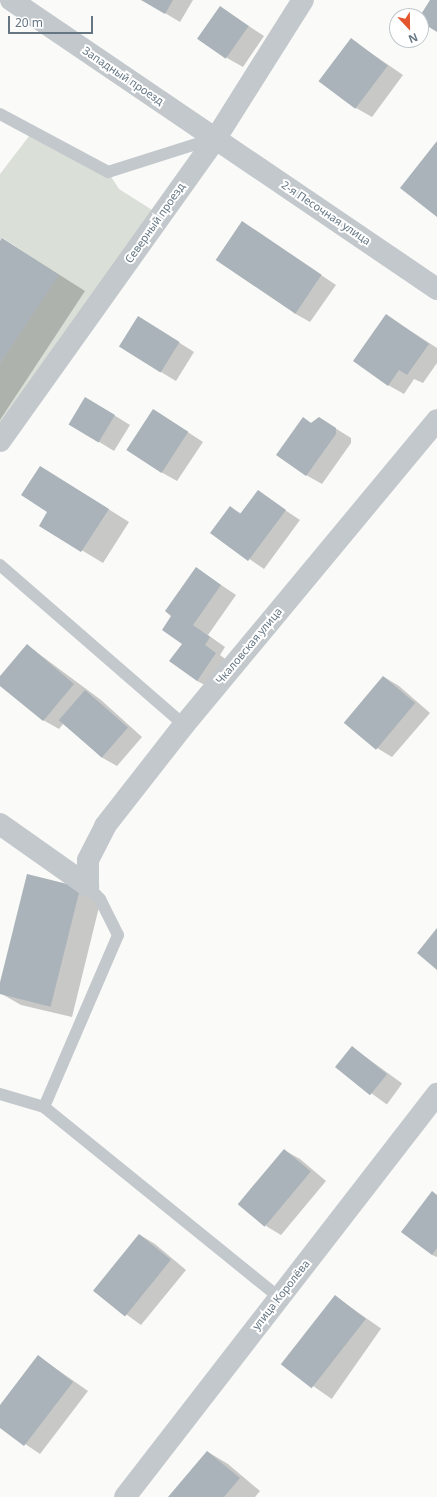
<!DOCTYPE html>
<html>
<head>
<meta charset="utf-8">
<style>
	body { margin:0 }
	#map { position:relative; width:437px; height:1497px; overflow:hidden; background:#fafaf8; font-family:"Noto Sans",sans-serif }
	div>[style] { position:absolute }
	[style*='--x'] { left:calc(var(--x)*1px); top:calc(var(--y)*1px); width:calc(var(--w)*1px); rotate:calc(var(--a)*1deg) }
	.green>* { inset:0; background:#dadfd7 }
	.shadow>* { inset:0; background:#0003; transform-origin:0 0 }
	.building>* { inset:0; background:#aab3b9; transform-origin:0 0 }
	.service>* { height:12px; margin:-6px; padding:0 6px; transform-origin:6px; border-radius:6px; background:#c3c8cc }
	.minor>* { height:22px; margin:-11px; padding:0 11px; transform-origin:11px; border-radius:11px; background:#c3c8cc }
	span { translate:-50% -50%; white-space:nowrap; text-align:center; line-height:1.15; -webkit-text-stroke:4px #fff; paint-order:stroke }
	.street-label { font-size:11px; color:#657683 }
	.north { position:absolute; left:389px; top:8px; width:40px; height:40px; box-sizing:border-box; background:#fff; border:1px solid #c1c8cd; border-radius:50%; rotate:158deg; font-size:11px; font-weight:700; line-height:16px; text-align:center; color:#657683 }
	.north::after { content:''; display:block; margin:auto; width:14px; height:18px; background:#e4572e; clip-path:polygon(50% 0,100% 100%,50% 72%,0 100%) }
	.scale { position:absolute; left:8px; top:16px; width:85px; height:18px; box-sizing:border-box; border:2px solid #657683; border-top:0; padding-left:5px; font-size:12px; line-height:14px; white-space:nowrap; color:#657683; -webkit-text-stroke:3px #fff; paint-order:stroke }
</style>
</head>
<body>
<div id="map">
	<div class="green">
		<div style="clip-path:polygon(33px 131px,108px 172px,119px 189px,160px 215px,0 446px,0 363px,58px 275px,3px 238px,0 241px,0 174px)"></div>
	</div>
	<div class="shadow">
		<div style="clip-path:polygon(143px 0,193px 0,180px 22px)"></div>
		<div style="clip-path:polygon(220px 7px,264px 36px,243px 67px,227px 58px)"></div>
		<div style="clip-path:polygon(352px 40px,403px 75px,372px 117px,356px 108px)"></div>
		<div style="clip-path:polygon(242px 222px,336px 285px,310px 322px,294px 313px)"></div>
		<div style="clip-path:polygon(3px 239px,85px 291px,0 420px,0 243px)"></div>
		<div style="clip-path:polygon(386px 315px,437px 348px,437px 363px,423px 383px,414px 379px,404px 394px,388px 385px)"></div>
		<div style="clip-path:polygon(153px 326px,194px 352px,176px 381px,161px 372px)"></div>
		<div style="clip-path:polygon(101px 407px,130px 425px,114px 451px,70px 424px)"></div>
		<div style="clip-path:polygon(154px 410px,203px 442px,177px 481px,161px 472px)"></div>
		<div style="clip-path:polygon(319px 418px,351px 438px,351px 443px,322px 484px,306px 475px,311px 423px)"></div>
		<div style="clip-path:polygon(41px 467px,129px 522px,103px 563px,40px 525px,49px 512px)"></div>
		<div style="clip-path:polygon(258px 492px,300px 520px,264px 569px,211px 533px,230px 507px,242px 514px)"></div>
		<div style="clip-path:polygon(196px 568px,236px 595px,208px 635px,225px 647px,220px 655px,231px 663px,213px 689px,197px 681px,173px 616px)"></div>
		<div style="clip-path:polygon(27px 645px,101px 700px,142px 737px,117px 766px,101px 757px,64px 723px,59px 729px,43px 720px,0 684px,0 678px)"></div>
		<div style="clip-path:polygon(384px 677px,399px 686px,430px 713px,392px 757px,377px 748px,346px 722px)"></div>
		<div style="clip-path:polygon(28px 875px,101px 899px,72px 1017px,21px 1005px,0 993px)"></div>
		<div style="left:352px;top:1047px;width:62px;height:26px;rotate:36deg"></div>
		<div style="clip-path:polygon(284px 1150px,300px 1159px,326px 1181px,281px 1235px,266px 1226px)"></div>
		<div style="clip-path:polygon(437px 1195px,437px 1257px,432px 1255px)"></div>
		<div style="clip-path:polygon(140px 1235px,155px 1244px,186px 1270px,141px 1325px,94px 1291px)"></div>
		<div style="left:336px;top:1297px;width:55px;height:86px;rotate:35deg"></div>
		<div style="clip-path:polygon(38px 1356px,88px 1391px,40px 1454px,0 1427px,0 1406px)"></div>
		<div style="clip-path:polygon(208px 1452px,228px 1464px,260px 1491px,255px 1497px,169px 1497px)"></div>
	</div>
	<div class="building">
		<div style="clip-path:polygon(141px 0,173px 0,165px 14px)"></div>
		<div style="clip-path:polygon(430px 0,437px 0,437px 32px,421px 22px,420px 16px)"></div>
		<div style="left:220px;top:6px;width:35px;height:40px;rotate:35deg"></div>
		<div style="left:351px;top:38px;width:46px;height:54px;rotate:37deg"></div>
		<div style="clip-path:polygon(437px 141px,437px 217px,400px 188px)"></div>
		<div style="left:242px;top:221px;width:96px;height:47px;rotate:34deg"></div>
		<div style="clip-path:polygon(2px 238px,59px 275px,0 363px,0 241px)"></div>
		<div style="clip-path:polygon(386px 314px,429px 344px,407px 375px,399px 370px,388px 386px,353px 361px)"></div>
		<div style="left:138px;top:316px;width:49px;height:36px;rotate:32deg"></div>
		<div style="left:85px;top:397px;width:35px;height:32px;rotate:31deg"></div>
		<div style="left:153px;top:409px;width:42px;height:49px;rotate:33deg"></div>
		<div style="clip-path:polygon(303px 417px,311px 423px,319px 417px,336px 428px,336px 434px,306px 476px,276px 455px)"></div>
		<div style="clip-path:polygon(40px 466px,109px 509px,81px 552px,39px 526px,47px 512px,21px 495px)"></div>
		<div style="clip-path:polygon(258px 490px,286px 510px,248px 561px,210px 533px,230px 506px,240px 514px)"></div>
		<div style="clip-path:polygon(196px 567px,221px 585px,193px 625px,210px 637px,205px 645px,216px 653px,197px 681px,169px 661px,182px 644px,162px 630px,171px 616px,165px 611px)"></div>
		<div style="clip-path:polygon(27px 644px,74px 684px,43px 721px,0 686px,0 676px)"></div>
		<div style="left:383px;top:676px;width:42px;height:61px;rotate:40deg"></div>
		<div style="left:85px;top:690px;width:57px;height:40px;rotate:41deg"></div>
		<div style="left:27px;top:874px;width:55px;height:123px;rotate:14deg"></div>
		<div style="clip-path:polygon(437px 928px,437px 970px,417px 953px)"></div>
		<div style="left:352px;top:1046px;width:45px;height:27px;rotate:39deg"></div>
		<div style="left:284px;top:1149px;width:35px;height:72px;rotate:40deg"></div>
		<div style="clip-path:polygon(432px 1191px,437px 1195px,437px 1248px,432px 1255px,401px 1232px)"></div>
		<div style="left:139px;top:1234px;width:41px;height:73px;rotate:39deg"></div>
		<div style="left:335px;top:1295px;width:39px;height:88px;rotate:38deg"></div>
		<div style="clip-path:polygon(38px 1355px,73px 1382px,24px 1446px,0 1428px,0 1405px)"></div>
		<div style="clip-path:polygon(207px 1451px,240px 1478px,224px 1497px,168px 1497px)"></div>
	</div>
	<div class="service">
		<div style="--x:0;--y:114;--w:123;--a:28.2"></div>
		<div style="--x:108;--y:172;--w:112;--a:-17.6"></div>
		<div style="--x:0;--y:565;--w:244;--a:41"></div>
		<div style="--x:0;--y:1094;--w:46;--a:16.5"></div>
		<div style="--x:44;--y:1107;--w:302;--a:39"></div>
		<div style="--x:44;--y:1107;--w:187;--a:-66.7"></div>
		<div style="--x:118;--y:935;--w:40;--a:-116.6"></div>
		<div style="--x:100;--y:899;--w:18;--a:-133"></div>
	</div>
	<div class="minor">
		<div style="--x:11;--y:0;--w:515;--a:34.15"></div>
		<div style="--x:0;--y:441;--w:372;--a:-54.5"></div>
		<div style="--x:216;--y:138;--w:163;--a:-57.8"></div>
		<div style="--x:0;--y:824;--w:108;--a:35.2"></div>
		<div style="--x:88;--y:886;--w:26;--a:-90"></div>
		<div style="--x:88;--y:860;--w:38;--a:-63"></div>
		<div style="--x:105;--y:826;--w:128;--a:-52"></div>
		<div style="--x:184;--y:725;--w:396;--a:-50.3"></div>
		<div style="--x:125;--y:1497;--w:510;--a:-52.25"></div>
	</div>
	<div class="street-label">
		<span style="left:123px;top:76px;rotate:34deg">Западный проезд</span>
		<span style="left:326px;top:213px;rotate:34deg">2-я Песочная улица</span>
		<span style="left:155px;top:223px;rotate:-55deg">Северный проезд</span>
		<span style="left:249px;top:646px;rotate:-50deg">Чкаловская улица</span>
		<span style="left:281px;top:1295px;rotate:-52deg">улица Королёва</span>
	</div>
	<div class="north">N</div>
	<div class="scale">20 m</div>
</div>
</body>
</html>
